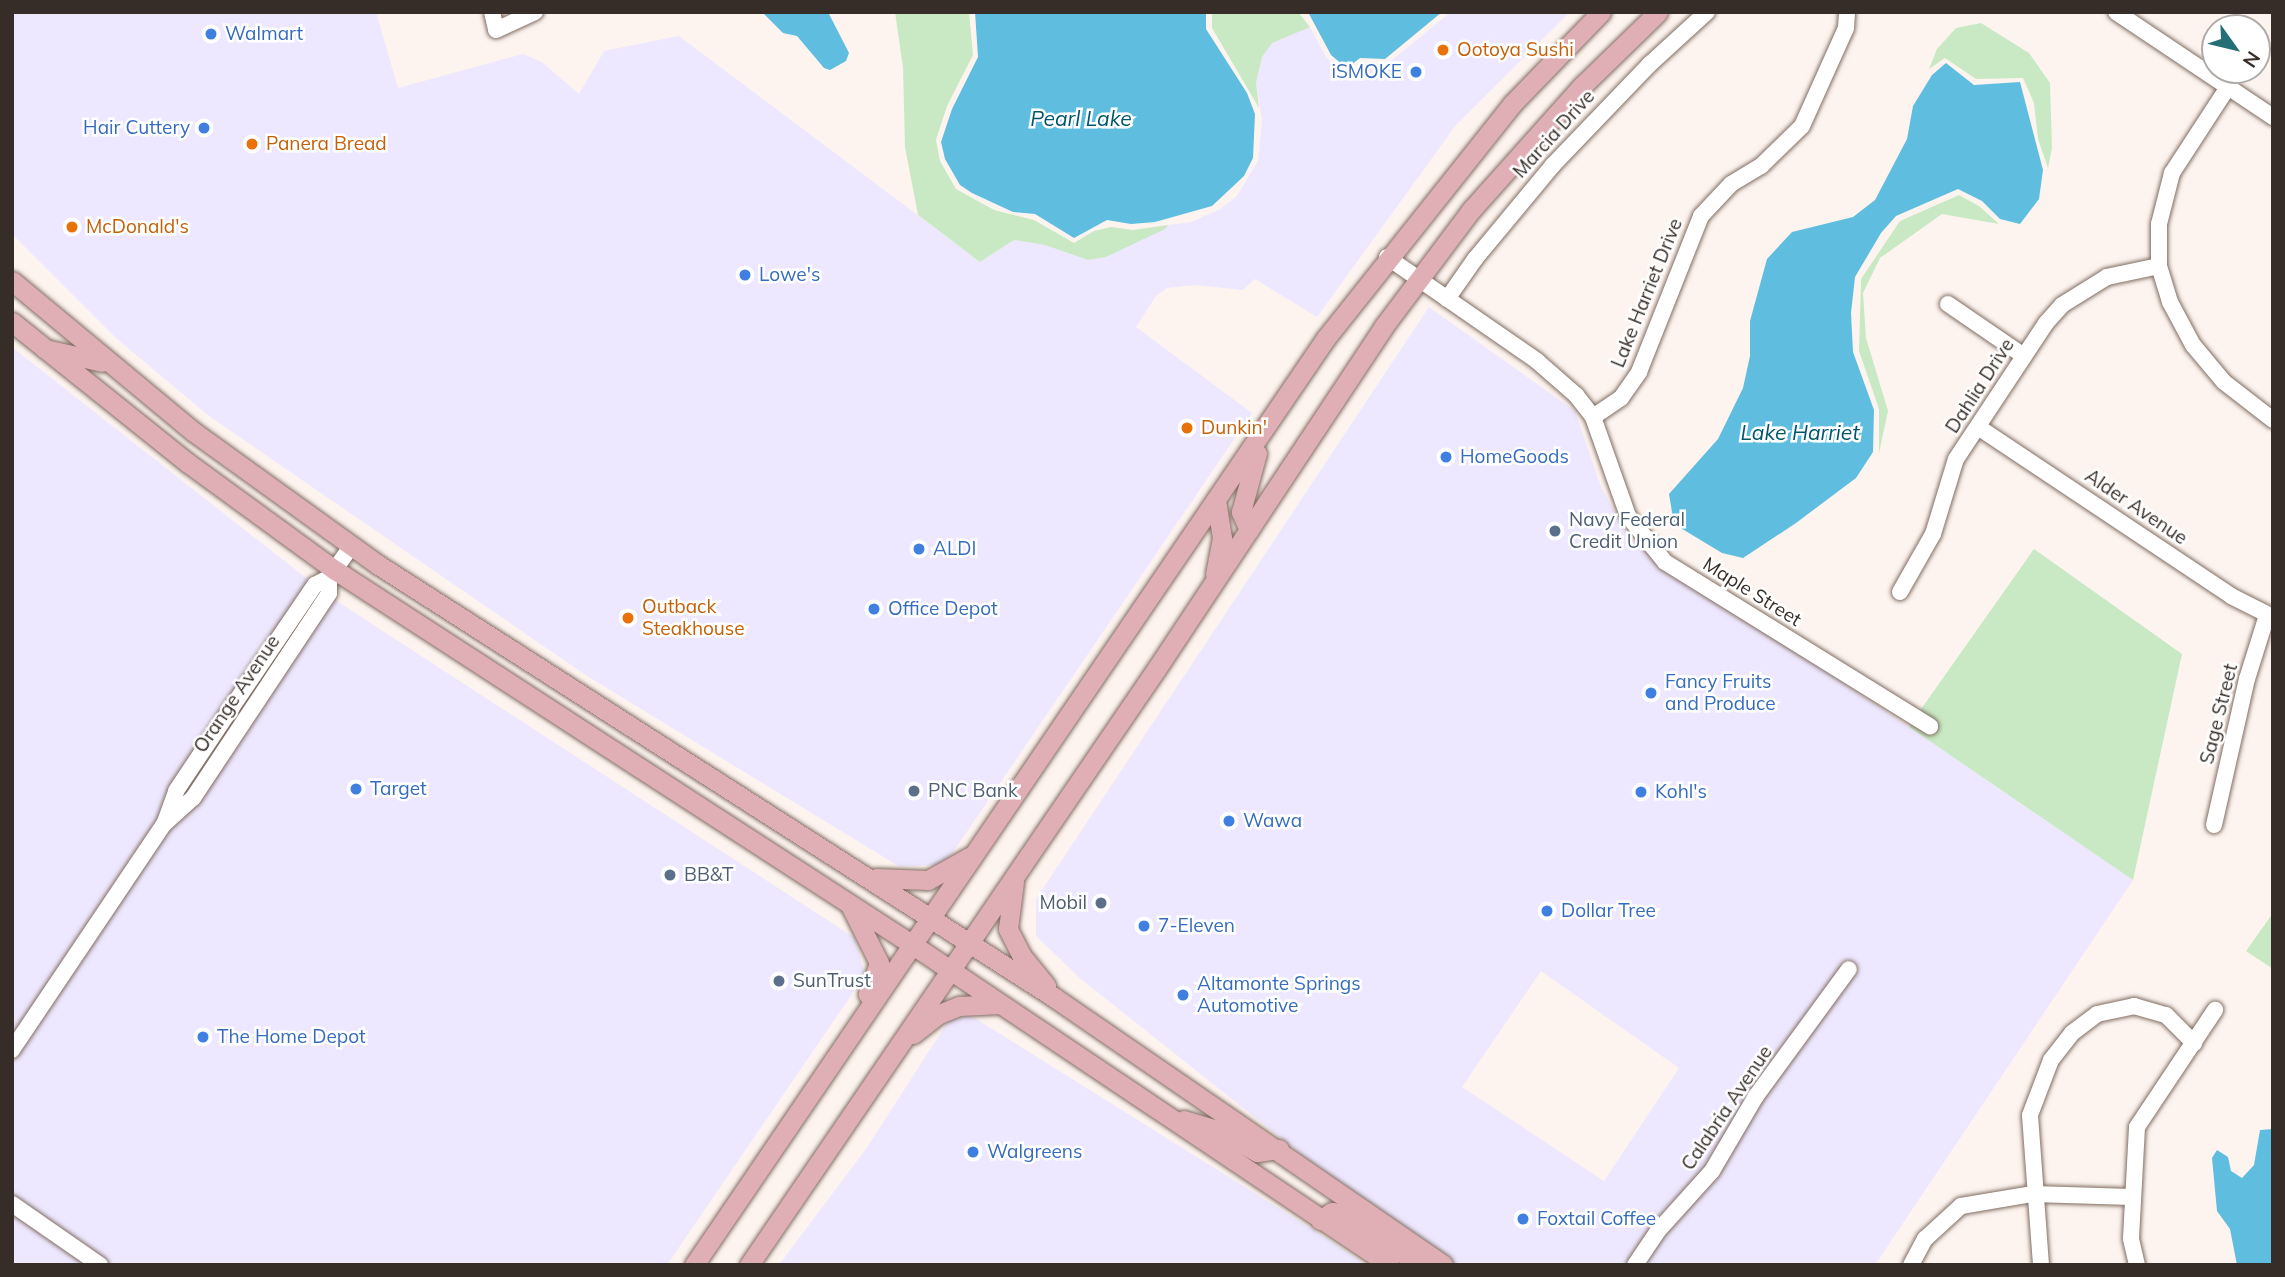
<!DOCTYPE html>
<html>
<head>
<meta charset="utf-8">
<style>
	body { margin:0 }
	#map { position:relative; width:2285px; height:1277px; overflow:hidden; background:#fdf4ef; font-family:Mulish,sans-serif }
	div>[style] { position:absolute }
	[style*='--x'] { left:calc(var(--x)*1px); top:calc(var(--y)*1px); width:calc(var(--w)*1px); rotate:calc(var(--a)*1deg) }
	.commercial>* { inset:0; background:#ede8ff }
	.green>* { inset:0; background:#c8e9c3 }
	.water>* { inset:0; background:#5fbde0 }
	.roads { filter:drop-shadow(0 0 2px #816d62) drop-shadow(0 0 2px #816d62) }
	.minor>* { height:16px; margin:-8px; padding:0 8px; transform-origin:8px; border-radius:8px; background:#fff }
	.major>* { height:19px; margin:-9.5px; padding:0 9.5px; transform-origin:9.5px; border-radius:9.5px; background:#dfafb5 }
	.dots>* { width:19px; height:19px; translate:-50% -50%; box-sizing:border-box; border:4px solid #fff; border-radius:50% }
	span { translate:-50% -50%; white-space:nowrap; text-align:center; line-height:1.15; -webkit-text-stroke:5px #fff; paint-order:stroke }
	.shop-label { font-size:19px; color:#366cbe }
	.left { translate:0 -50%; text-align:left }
	.right { translate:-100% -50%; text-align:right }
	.food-label { font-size:19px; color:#c56008 }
	.street-label { font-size:19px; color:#362d28 }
	.service-label { font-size:19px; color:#4e5e75 }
	.water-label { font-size:21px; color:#00556d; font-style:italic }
	.frame { position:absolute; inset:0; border:14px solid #362d28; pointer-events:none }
	.north { position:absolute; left:2201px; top:14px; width:70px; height:70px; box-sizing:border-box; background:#fff; border:2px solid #afaba9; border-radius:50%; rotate:124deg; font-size:19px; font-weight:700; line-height:28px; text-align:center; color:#362d28 }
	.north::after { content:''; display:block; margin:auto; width:24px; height:32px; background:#246f75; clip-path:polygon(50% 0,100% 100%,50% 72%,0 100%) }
</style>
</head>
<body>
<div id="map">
	<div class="commercial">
		<div style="clip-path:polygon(12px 12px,376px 12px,398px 88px,523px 54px,542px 62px,579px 94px,604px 51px,679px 36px,980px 262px,1014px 240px,1045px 245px,1088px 260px,1106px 257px,1168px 225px,1191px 222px,1220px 209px,1237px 196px,1258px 161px,1262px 120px,1256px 83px,1262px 57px,1271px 43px,1289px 34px,1310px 27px,1326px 57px,1341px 70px,1353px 71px,1363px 63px,1387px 64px,1451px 12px,1570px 12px,1456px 125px,1317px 317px,1255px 279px,1243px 290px,1195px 285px,1167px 288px,1156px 296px,1136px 327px,1252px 413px,945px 864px,900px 867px,587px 676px,209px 416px,116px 338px,12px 234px)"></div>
		<div style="clip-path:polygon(evenodd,1429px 307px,1575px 411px,1601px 487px,1627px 534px,1661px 566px,1812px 661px,2133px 880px,1875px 1265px,1644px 1265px,1663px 1236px,1718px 1175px,1762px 1100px,1858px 968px,1847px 960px,1750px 1092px,1706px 1167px,1651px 1228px,1627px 1265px,1454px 1265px,1321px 1170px,1081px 979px,1036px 936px,1036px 899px,1429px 307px,1541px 971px,1679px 1068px,1604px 1181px,1462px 1087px,1541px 971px)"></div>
		<div style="clip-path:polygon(12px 347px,315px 585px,12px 1037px)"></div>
		<div style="clip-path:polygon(326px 594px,855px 938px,865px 975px,667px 1265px,111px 1265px,12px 1196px,12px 1063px)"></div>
		<div style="clip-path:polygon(970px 1015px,1323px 1236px,1366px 1265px,779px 1265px,866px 1149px,949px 1020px)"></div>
		<div style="clip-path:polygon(12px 1212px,89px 1265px,12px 1265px)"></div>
	</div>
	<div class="green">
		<div style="clip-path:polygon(895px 12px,969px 12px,973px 55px,947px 106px,936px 140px,940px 161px,956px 189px,994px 210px,1034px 220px,1074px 243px,1094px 231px,1111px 227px,1133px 230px,1168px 225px,1165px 229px,1106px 257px,1088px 260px,1045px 245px,1014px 240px,980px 262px,918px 215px,905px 147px,903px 68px)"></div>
		<div style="clip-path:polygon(1212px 12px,1298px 12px,1310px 27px,1272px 43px,1262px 57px,1256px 83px,1259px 108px,1212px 28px)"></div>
		<div style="clip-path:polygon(1981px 23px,2029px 53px,2050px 83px,2052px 148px,2048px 168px,2038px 139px,2034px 103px,2023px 78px,1976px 79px,1945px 58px,1929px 69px,1937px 49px,1956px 28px)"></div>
		<div style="clip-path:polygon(1959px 195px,1979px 206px,1999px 224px,1942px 214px,1880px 258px,1863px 293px,1866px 338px,1888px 411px,1879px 453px,1879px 409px,1859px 351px,1861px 279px,1900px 221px)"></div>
		<div style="clip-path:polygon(2034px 549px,2182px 654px,2133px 880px,1909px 727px,1912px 722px,1933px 734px,1938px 724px,1919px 712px)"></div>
		<div style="clip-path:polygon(2273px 913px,2273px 969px,2246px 951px)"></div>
	</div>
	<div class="water">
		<div style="clip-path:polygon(762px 12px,828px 12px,849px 53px,846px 61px,830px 70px,824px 68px,797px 36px,783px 33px)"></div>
		<div style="clip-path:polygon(975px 12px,1206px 12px,1206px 29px,1247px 93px,1255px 114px,1253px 158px,1244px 176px,1212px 206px,1155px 222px,1131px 224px,1107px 220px,1074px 238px,1035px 214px,1013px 212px,972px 193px,960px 185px,945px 159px,941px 142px,952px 109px,978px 57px)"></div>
		<div style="clip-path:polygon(1308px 12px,1442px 12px,1385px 59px,1360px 58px,1351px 65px,1343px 65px,1331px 55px)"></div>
		<div style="clip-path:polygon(1946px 63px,1974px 85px,2020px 82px,2043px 170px,2039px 199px,2020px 224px,2000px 219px,1982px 201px,1958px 189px,1896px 216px,1881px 233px,1855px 277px,1851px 313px,1853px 352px,1874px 410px,1873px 452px,1856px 478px,1796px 523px,1743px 558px,1722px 553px,1674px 524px,1669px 494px,1718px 439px,1743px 388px,1750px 356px,1750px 321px,1767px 259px,1792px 232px,1853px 217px,1875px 200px,1907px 139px,1913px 106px,1932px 75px)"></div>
		<div style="clip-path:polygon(2273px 1129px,2273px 1265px,2237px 1265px,2230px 1229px,2217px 1211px,2212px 1158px,2217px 1150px,2228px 1157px,2231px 1171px,2242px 1178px,2254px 1165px,2260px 1130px)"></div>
	</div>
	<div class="roads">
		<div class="minor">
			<div style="--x:492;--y:12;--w:18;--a:77"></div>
			<div style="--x:496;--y:30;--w:43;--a:-24.8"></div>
			<div style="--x:2116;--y:12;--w:189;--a:33.8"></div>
			<div style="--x:2228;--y:87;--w:103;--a:123.1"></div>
			<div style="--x:2172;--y:173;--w:53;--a:104.3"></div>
			<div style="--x:2159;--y:224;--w:42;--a:90"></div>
			<div style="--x:2159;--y:266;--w:38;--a:73"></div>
			<div style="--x:2170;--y:302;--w:49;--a:61.9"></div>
			<div style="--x:2193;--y:345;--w:48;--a:50"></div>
			<div style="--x:2224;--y:382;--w:62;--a:37.8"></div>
			<div style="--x:1387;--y:257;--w:183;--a:34.7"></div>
			<div style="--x:1537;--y:361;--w:52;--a:41.1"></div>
			<div style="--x:1576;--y:395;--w:28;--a:52"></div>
			<div style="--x:1593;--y:417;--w:105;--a:70.5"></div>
			<div style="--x:1628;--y:516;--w:59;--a:51.2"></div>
			<div style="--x:1665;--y:562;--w:312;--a:31.8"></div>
			<div style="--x:1447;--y:299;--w:49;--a:-55"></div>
			<div style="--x:1475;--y:259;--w:122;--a:-50.3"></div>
			<div style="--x:1553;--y:165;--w:140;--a:-46.2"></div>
			<div style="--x:1650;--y:64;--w:77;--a:-42.4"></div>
			<div style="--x:1948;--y:304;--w:92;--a:34.4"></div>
			<div style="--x:1593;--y:417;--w:34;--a:-34"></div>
			<div style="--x:1621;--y:398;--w:32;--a:-55"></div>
			<div style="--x:1639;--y:372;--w:168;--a:-68.3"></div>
			<div style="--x:1701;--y:216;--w:44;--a:-46.8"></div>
			<div style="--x:1731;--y:184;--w:35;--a:-31"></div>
			<div style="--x:1761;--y:166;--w:57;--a:-44.3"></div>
			<div style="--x:1802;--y:126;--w:107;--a:-65.8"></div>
			<div style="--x:1846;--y:28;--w:16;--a:-86"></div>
			<div style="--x:1978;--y:427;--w:304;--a:33.7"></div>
			<div style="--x:2231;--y:596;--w:47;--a:26.6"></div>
			<div style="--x:1900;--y:592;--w:67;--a:-60.4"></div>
			<div style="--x:1933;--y:534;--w:78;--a:-73"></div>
			<div style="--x:1956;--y:459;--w:163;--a:-56.5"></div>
			<div style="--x:2046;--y:323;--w:24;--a:-48"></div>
			<div style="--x:2062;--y:305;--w:53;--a:-31.9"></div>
			<div style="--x:2107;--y:277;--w:53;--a:-11.9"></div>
			<div style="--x:165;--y:822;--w:33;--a:-70"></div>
			<div style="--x:176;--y:791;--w:101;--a:-56.3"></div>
			<div style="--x:232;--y:707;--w:148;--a:-55.8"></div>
			<div style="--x:315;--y:585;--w:16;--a:-27"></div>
			<div style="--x:329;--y:578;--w:39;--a:-55"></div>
			<div style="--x:2214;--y:825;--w:150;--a:-77.3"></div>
			<div style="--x:2247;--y:679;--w:67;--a:-72.6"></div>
			<div style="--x:12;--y:1050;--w:272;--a:-56.1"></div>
			<div style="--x:164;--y:824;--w:39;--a:-42"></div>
			<div style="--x:193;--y:798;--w:246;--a:-56.4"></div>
			<div style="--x:329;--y:593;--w:15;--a:-90"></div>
			<div style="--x:12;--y:1204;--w:107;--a:34.7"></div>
			<div style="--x:1635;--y:1265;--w:40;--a:-56"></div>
			<div style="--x:1657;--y:1232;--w:82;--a:-48"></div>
			<div style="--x:1712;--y:1171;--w:87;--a:-59.6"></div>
			<div style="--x:1756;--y:1096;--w:157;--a:-53.8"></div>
			<div style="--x:1911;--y:1265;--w:30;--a:-62"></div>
			<div style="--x:1925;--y:1239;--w:49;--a:-42.5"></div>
			<div style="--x:1961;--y:1206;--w:73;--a:-9.5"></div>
			<div style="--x:2033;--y:1194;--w:99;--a:1.7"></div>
			<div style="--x:2041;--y:1265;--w:150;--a:-94.2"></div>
			<div style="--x:2030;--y:1115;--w:59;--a:-69.1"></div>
			<div style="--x:2051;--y:1060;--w:34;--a:-52"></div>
			<div style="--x:2072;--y:1033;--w:31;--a:-37"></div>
			<div style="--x:2097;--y:1014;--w:38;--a:-12"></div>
			<div style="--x:2134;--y:1006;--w:33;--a:16"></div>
			<div style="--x:2166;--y:1015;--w:40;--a:45"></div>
			<div style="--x:2137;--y:1265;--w:28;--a:-103"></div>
			<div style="--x:2131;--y:1238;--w:111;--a:-86.9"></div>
			<div style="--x:2137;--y:1127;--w:141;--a:-56.3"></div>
		</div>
		<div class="major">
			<div style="--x:12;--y:281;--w:236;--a:39.7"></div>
			<div style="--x:194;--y:432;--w:226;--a:35.8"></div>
			<div style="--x:377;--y:564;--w:805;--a:32.62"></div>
			<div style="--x:1055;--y:998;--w:471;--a:34.5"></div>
			<div style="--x:12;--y:322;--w:226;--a:38.7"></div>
			<div style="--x:188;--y:463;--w:182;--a:36.1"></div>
			<div style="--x:335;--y:570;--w:689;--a:32.98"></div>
			<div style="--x:913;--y:945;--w:574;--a:33.86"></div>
			<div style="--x:45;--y:349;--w:58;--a:12.8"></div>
			<div style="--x:1249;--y:530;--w:20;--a:-114"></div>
			<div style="--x:1241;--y:512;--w:61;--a:-74.8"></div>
			<div style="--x:1215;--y:574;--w:37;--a:-79"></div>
			<div style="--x:1222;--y:538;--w:39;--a:-99"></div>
			<div style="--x:876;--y:878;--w:52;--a:2.2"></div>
			<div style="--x:928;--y:880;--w:47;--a:-29.3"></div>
			<div style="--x:1014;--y:882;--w:47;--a:97.3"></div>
			<div style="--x:1008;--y:929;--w:29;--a:63"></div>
			<div style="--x:1021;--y:955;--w:40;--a:51"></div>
			<div style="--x:851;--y:907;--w:63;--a:63.4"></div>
			<div style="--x:879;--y:963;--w:33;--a:110"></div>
			<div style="--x:913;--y:1034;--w:33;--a:-38"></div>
			<div style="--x:939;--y:1014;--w:22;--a:-22"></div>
			<div style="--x:959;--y:1006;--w:41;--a:-2.8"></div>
			<div style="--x:1184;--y:1120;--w:34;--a:17"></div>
			<div style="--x:1217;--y:1130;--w:46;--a:28.8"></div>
			<div style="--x:1257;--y:1152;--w:22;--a:-8"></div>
			<div style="--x:1320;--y:1220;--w:14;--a:-34"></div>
			<div style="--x:1332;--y:1212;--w:12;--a:9"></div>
			<div style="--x:1344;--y:1214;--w:90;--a:33.7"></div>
			<div style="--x:1419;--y:1264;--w:9;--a:6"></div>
			<div style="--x:694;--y:1265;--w:1122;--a:-55.72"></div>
			<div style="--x:1326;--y:338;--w:299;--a:-51.5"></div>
			<div style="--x:1512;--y:104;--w:128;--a:-45.9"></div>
			<div style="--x:749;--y:1265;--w:723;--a:-55.65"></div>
			<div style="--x:1157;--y:668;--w:410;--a:-56.4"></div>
			<div style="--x:1384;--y:326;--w:146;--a:-53.1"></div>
			<div style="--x:1472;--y:209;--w:164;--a:-48.2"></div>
			<div style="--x:1581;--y:87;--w:107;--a:-44.2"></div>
		</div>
	</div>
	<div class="dots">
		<div style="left:211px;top:34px;background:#3f7fe0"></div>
		<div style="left:1443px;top:50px;background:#e8710a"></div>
		<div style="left:1416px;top:72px;background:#3f7fe0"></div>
		<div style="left:204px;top:128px;background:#3f7fe0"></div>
		<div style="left:252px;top:144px;background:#e8710a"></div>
		<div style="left:72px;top:227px;background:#e8710a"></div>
		<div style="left:745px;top:275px;background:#3f7fe0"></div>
		<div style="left:1187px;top:428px;background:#e8710a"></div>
		<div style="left:1446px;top:457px;background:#3f7fe0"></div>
		<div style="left:1555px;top:531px;background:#5c6f8a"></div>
		<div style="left:919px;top:549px;background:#3f7fe0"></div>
		<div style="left:874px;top:609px;background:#3f7fe0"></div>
		<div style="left:628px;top:618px;background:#e8710a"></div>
		<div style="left:1651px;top:693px;background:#3f7fe0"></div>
		<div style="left:356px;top:789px;background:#3f7fe0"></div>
		<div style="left:914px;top:791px;background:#5c6f8a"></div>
		<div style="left:1641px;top:792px;background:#3f7fe0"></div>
		<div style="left:1229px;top:821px;background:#3f7fe0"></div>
		<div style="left:670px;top:875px;background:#5c6f8a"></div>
		<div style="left:1101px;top:903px;background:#5c6f8a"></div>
		<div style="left:1547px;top:911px;background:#3f7fe0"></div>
		<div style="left:1144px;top:926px;background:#3f7fe0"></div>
		<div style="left:779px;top:981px;background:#5c6f8a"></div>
		<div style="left:1183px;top:995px;background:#3f7fe0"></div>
		<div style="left:203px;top:1037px;background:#3f7fe0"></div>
		<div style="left:973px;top:1152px;background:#3f7fe0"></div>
		<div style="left:1523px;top:1219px;background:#3f7fe0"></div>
	</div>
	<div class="shop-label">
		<span class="left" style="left:225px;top:34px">Walmart</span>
		<span class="right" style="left:1402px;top:72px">iSMOKE</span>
		<span class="right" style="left:190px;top:128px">Hair Cuttery</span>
		<span class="left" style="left:759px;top:275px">Lowe's</span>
		<span class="left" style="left:1460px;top:457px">HomeGoods</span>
		<span class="left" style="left:933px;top:549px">ALDI</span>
		<span class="left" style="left:888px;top:609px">Office Depot</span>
		<span class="left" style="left:1665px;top:693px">Fancy Fruits<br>and Produce</span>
		<span class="left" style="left:370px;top:789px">Target</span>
		<span class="left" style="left:1655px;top:792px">Kohl's</span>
		<span class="left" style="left:1243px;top:821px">Wawa</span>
		<span class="left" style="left:1561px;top:911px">Dollar Tree</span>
		<span class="left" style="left:1158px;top:926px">7-Eleven</span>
		<span class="left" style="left:1197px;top:995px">Altamonte Springs<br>Automotive</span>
		<span class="left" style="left:217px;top:1037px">The Home Depot</span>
		<span class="left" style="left:987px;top:1152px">Walgreens</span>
		<span class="left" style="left:1537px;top:1219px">Foxtail Coffee</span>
	</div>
	<div class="food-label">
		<span class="left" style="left:1457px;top:50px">Ootoya Sushi</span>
		<span class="left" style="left:266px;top:144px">Panera Bread</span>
		<span class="left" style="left:86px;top:227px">McDonald's</span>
		<span class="left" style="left:1201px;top:428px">Dunkin'</span>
		<span class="left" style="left:642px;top:618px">Outback<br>Steakhouse</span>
	</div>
	<div class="street-label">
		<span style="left:1554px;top:134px;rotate:-48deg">Marcia Drive</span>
		<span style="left:1647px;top:293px;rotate:-68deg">Lake Harriet Drive</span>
		<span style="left:1980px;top:386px;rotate:-57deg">Dahlia Drive</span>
		<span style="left:2136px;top:507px;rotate:34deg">Alder Avenue</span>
		<span style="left:1752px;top:592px;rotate:32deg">Maple Street</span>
		<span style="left:237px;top:694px;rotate:-56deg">Orange Avenue</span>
		<span style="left:2219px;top:714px;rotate:-76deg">Sage Street</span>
		<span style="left:1727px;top:1108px;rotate:-56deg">Calabria Avenue</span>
	</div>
	<div class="service-label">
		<span class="left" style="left:1569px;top:531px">Navy Federal<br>Credit Union</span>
		<span class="left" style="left:928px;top:791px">PNC Bank</span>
		<span class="left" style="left:684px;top:875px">BB&amp;T</span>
		<span class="right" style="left:1087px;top:903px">Mobil</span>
		<span class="left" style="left:793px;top:981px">SunTrust</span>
	</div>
	<div class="water-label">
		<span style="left:1081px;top:118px">Pearl Lake</span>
		<span style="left:1800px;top:432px">Lake Harriet</span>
	</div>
	<div class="frame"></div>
	<div class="north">N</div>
</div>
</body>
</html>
